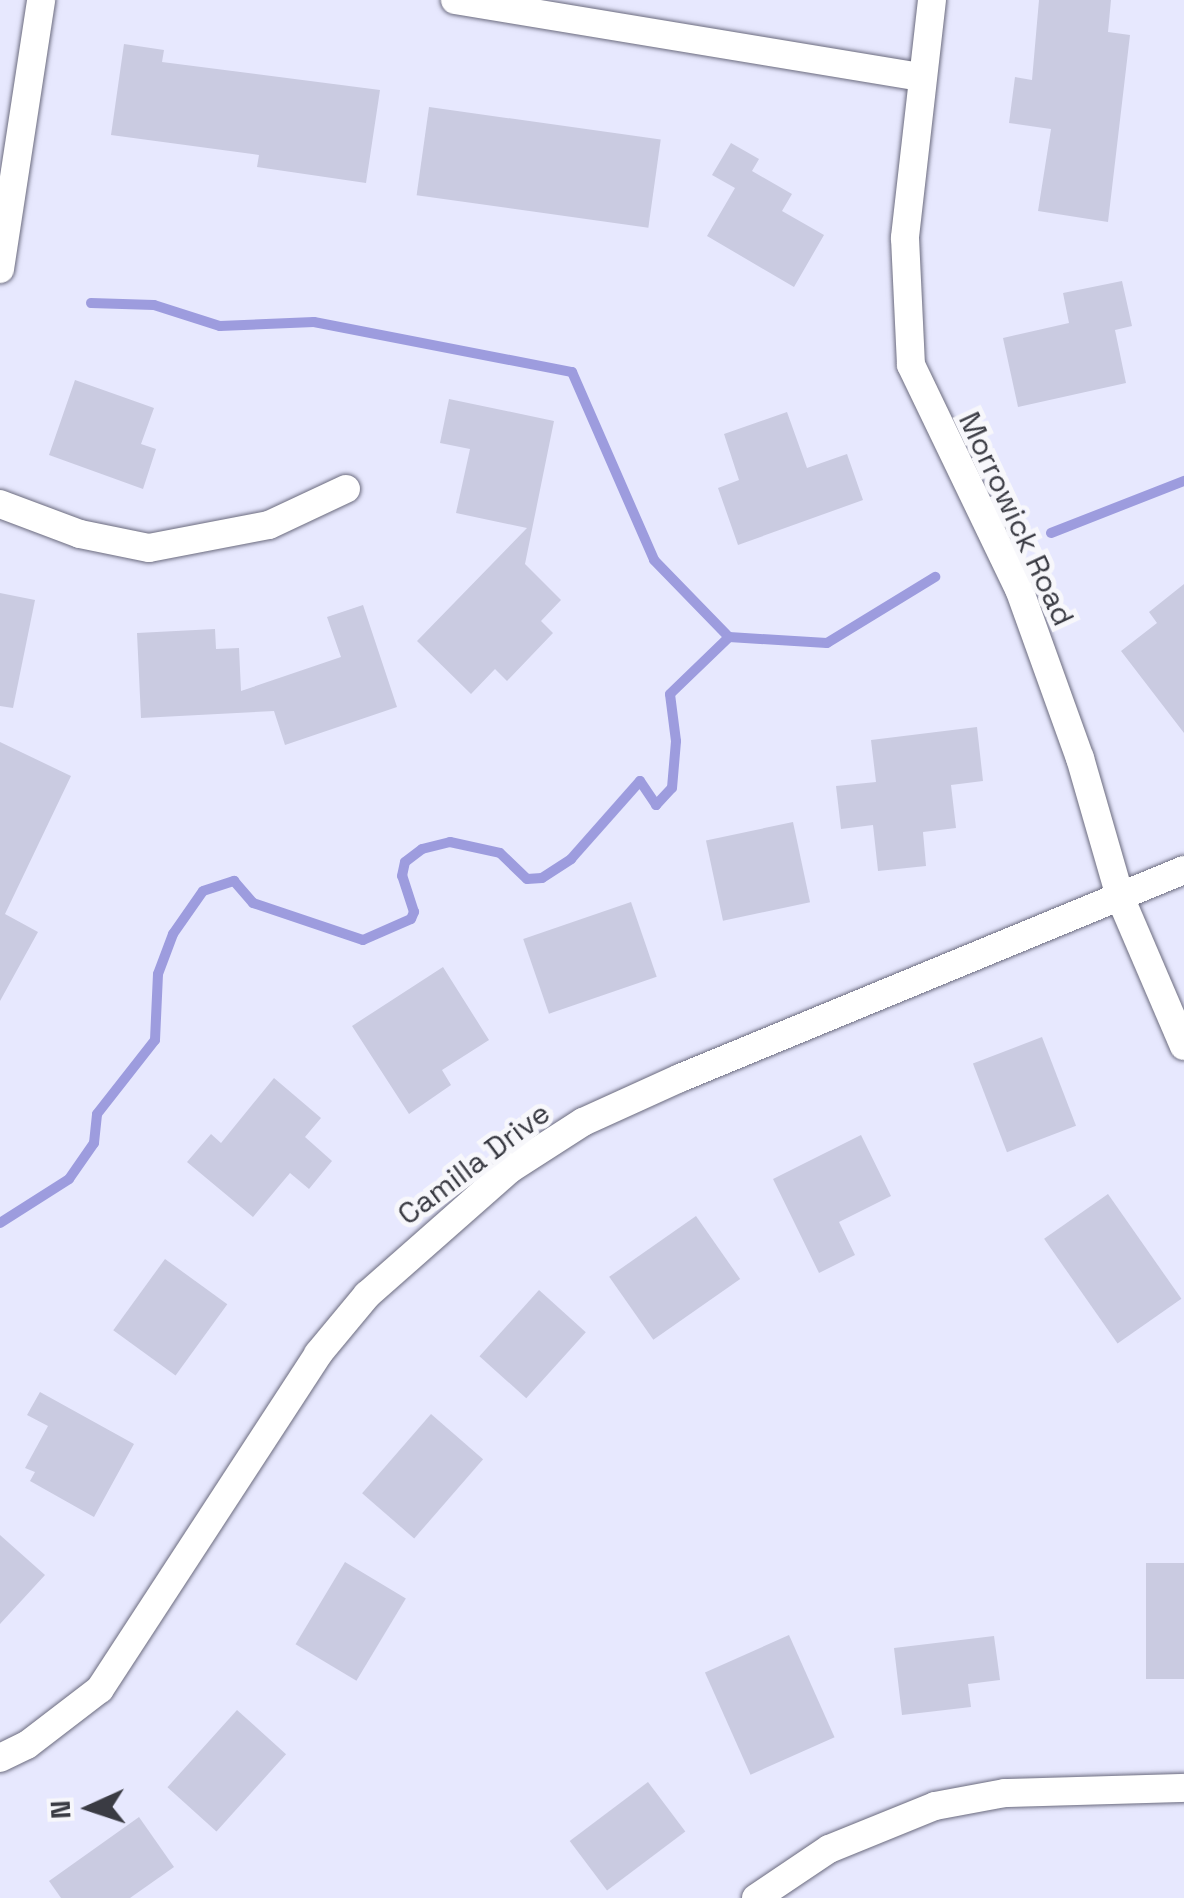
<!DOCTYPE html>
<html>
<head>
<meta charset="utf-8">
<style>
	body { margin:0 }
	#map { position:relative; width:1184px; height:1898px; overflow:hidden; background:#e7e8fe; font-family:"Space Grotesk",sans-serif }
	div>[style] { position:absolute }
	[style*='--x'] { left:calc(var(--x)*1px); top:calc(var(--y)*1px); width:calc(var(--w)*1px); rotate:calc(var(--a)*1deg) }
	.stream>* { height:10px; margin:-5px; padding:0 5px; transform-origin:5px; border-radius:5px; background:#9d9cde }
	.building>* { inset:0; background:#cacbe1; transform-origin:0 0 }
	.roads { filter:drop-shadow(0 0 2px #6b6b7e) drop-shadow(0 0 2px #6b6b7e) }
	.street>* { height:28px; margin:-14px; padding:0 14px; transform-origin:14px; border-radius:14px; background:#fff }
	span { translate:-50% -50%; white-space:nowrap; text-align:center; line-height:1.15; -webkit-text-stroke:10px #f7f7fb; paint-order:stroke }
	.street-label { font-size:30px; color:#3a3b43 }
	.north { position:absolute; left:40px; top:1758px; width:100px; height:100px; -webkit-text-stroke:8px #f7f7fb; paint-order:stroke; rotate:267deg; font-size:28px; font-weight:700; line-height:40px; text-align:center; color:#3a3b43 }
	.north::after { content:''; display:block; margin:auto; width:35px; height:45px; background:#3a3b43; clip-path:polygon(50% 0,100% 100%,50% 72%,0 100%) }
</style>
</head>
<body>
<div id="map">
	<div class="stream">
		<div style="--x:91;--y:303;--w:63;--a:1.8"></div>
		<div style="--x:154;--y:305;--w:69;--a:17.7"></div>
		<div style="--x:220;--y:326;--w:94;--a:-2.4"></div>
		<div style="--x:314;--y:322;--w:263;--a:11"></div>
		<div style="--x:572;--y:372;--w:205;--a:66.4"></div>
		<div style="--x:654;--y:560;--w:107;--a:45.8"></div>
		<div style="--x:729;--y:637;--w:98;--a:3.5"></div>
		<div style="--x:827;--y:643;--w:127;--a:-31.4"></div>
		<div style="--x:1051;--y:533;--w:143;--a:-21.4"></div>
		<div style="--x:0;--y:1223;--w:82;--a:-32.5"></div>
		<div style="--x:69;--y:1179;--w:44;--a:-55.2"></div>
		<div style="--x:94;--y:1143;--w:29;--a:-84"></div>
		<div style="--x:97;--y:1114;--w:94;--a:-51.9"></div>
		<div style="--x:155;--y:1040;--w:66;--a:-87.4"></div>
		<div style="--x:158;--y:974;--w:43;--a:-69.4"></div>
		<div style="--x:173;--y:934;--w:52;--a:-55.1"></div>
		<div style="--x:203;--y:891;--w:33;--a:-18"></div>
		<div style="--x:234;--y:881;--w:29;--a:49"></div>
		<div style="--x:253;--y:903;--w:116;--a:18.6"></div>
		<div style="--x:363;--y:940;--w:52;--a:-23.6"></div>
		<div style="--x:411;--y:919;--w:8;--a:-67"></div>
		<div style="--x:414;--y:912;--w:38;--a:-108"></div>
		<div style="--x:402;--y:876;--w:14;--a:-78"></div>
		<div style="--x:405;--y:862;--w:21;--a:-37"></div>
		<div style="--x:422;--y:849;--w:29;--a:-14"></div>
		<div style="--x:450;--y:842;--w:51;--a:12.4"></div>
		<div style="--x:500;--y:853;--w:37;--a:44"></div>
		<div style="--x:527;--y:879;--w:15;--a:-4"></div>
		<div style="--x:542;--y:878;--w:35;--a:-33"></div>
		<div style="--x:571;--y:859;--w:104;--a:-48.5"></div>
		<div style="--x:640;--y:781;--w:29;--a:56"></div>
		<div style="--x:656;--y:805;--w:23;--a:-47"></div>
		<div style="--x:672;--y:788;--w:47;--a:-85.1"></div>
		<div style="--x:676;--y:741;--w:47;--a:-97.3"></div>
		<div style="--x:670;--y:694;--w:82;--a:-44"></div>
	</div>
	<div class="building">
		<div style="clip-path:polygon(1039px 0,1111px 0,1108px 32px,1130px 35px,1108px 222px,1038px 211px,1051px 129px,1009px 123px,1015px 77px,1032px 80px)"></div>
		<div style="clip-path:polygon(124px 44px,164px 50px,162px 62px,380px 90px,366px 183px,257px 167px,259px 155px,111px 135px)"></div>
		<div style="left:429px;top:107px;width:234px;height:89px;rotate:8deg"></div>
		<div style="clip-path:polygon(731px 143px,759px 159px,752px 171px,792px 194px,782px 211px,824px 235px,794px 287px,707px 236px,735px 188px,712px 175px)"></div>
		<div style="clip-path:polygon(1122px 281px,1132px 326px,1115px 330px,1126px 383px,1018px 407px,1003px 338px,1069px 323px,1063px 293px)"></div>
		<div style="clip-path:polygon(75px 380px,154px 408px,141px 444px,156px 449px,143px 489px,49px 455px)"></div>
		<div style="clip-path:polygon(449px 399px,554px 421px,525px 564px,561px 600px,541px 621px,553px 633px,507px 681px,495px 669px,471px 694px,417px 641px,527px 528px,456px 513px,470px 449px,440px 443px)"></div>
		<div style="clip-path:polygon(787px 412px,807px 468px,847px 454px,863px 500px,738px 545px,718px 488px,739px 480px,724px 434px)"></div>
		<div style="clip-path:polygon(1184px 584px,1184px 733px,1121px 651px,1157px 623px,1149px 612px)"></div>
		<div style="clip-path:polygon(0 593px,35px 600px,13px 708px,0 706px)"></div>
		<div style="clip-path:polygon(363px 605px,397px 707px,285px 745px,274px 711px,141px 718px,137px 633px,215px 629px,216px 649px,239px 648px,241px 691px,341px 657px,327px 617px)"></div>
		<div style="clip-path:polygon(977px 727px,983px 781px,951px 785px,956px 828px,923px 832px,926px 866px,878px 871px,873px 825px,841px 829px,836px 786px,876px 782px,871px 740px)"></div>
		<div style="clip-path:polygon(0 742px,71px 776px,5px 914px,38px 932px,0 1001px)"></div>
		<div style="left:793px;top:822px;width:82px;height:89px;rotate:78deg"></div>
		<div style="left:631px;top:902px;width:79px;height:114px;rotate:71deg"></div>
		<div style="clip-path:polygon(443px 967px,489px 1040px,442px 1070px,451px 1085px,409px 1114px,352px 1026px)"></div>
		<div style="left:1042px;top:1037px;width:95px;height:74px;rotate:69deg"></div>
		<div style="clip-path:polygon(274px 1078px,321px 1118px,305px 1137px,332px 1161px,309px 1189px,290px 1173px,253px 1217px,187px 1162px,211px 1134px,221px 1143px)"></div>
		<div style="clip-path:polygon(861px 1135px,891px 1196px,839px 1222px,855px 1255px,819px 1273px,773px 1179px)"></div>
		<div style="left:1108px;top:1194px;width:128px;height:78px;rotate:55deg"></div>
		<div style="left:696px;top:1216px;width:77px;height:106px;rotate:55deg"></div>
		<div style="left:165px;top:1259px;width:77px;height:88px;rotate:36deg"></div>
		<div style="left:539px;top:1290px;width:63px;height:89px;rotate:42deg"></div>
		<div style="clip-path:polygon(40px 1392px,134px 1444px,94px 1517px,30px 1481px,35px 1472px,25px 1468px,48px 1426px,27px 1415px)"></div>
		<div style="left:431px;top:1414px;width:69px;height:105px;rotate:41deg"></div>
		<div style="clip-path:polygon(0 1535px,45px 1575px,0 1624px)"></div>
		<div style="left:345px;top:1562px;width:71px;height:96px;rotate:31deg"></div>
		<div style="left:1184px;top:1563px;width:116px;height:38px;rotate:90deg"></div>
		<div style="left:789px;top:1635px;width:112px;height:92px;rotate:66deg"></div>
		<div style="clip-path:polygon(994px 1636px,1000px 1680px,968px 1684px,971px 1707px,902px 1715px,894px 1648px)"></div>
		<div style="left:237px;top:1710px;width:66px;height:104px;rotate:42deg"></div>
		<div style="left:648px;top:1782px;width:62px;height:98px;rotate:53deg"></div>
		<div style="clip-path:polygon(139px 1817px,174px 1867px,130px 1898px,61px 1898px,49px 1881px)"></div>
	</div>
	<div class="roads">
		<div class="street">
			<div style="--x:455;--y:0;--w:470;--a:9.4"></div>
			<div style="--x:932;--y:0;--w:240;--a:96.5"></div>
			<div style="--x:905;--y:238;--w:127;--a:87.3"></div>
			<div style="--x:911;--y:365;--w:249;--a:64.3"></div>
			<div style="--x:1019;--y:589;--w:180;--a:70.2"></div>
			<div style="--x:1080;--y:758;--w:145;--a:73.9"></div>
			<div style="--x:1120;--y:897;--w:162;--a:66.8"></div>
			<div style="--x:0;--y:269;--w:272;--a:-81.3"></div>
			<div style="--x:0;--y:504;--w:85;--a:20.6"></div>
			<div style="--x:80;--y:534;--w:70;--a:11.5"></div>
			<div style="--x:149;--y:548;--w:122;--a:-10.9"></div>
			<div style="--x:269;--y:525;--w:85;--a:-25.1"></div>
			<div style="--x:0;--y:1758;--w:30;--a:-26"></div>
			<div style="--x:27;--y:1745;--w:92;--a:-37.5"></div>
			<div style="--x:100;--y:1689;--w:400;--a:-56.9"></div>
			<div style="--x:318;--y:1354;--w:77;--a:-50.3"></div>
			<div style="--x:367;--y:1295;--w:191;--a:-41.4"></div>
			<div style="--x:510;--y:1169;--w:87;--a:-32.8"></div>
			<div style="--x:583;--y:1122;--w:107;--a:-24.4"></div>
			<div style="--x:680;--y:1078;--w:545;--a:-22.43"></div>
			<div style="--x:756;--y:1898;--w:88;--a:-33.9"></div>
			<div style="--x:829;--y:1849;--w:114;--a:-22.1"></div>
			<div style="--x:935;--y:1806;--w:71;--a:-10.5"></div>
			<div style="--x:1005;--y:1793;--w:179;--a:-1.6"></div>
		</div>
	</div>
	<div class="street-label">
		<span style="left:1016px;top:519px;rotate:65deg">Morrowick Road</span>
		<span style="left:474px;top:1164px;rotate:-37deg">Camilla Drive</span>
	</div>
	<div class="north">N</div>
</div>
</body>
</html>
